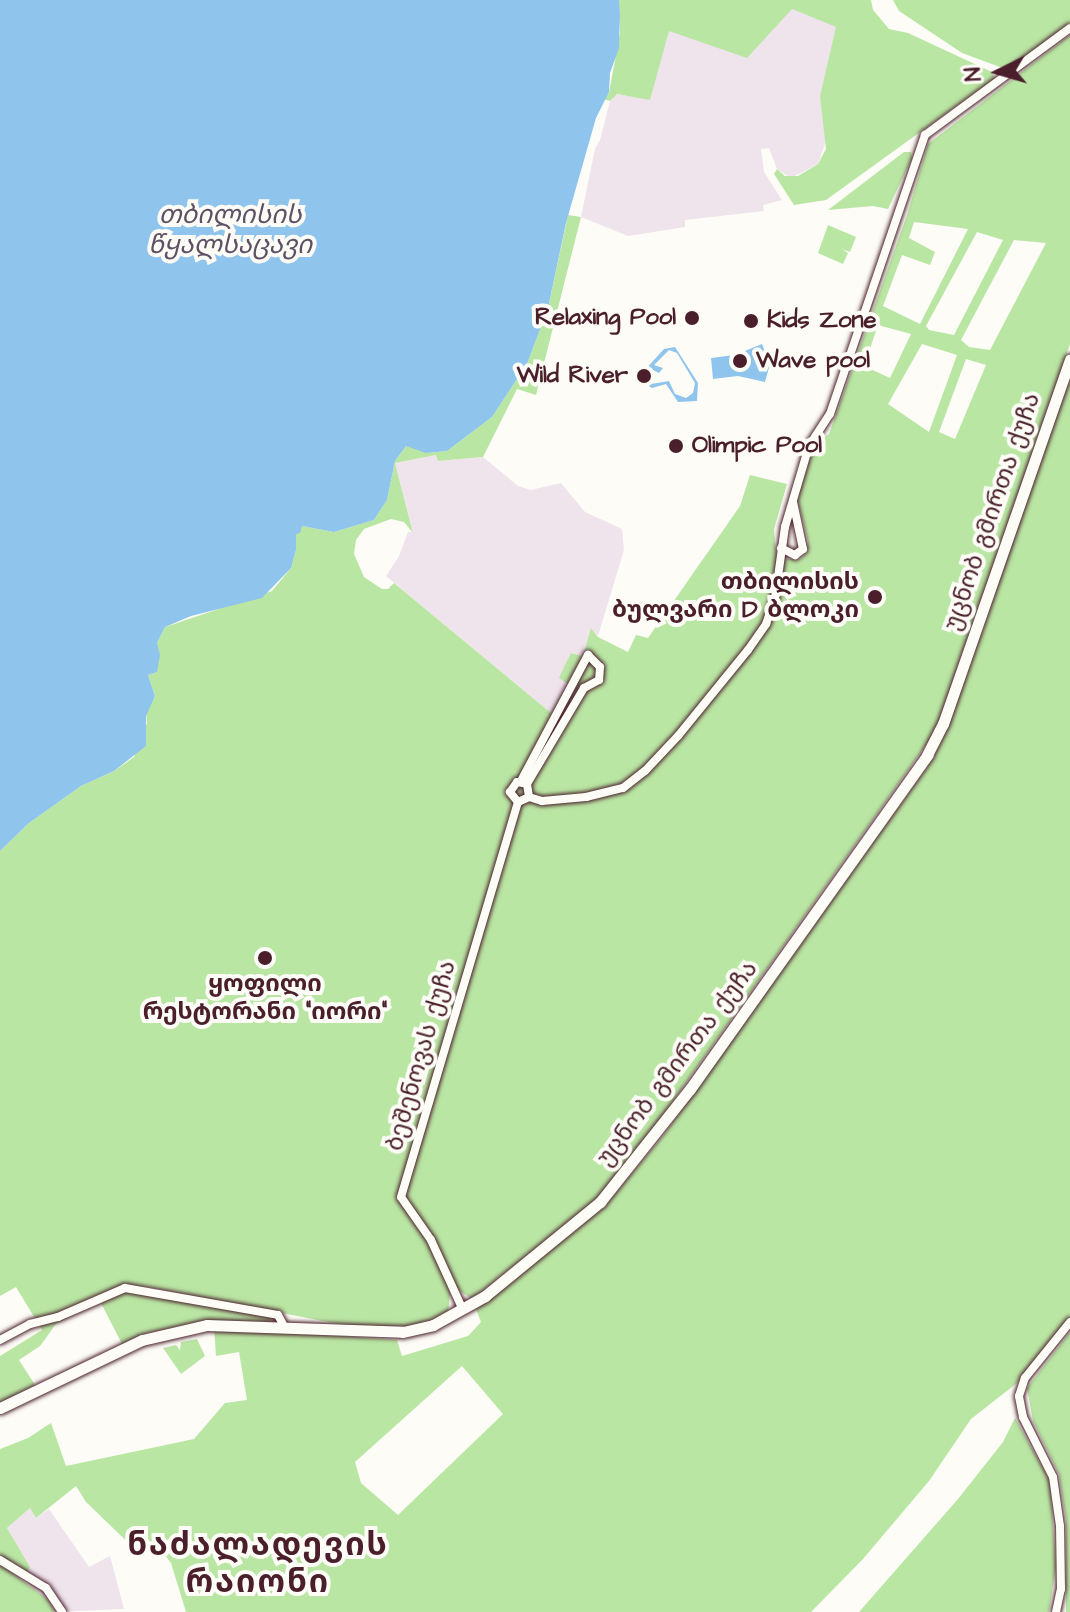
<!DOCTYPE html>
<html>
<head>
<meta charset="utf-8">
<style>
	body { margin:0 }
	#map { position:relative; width:1070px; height:1612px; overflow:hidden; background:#fdfcf7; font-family:"Architects Daughter","Noto Sans Georgian",sans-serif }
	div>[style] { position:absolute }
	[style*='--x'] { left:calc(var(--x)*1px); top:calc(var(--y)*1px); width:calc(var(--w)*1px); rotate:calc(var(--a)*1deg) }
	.built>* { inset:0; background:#efe3ec }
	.green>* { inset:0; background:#bae6a4 }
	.water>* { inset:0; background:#8fc4ec }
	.roads { filter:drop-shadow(0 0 2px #4a1f2b) drop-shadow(0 0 2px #4a1f2b) }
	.minor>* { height:8px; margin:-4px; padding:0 4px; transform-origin:4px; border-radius:4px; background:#fdfcf7 }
	.secondary>* { height:11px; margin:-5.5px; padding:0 5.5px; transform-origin:5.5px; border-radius:5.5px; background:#fdfcf7 }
	.dots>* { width:22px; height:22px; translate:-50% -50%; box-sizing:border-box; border:4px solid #fdfcf7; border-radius:50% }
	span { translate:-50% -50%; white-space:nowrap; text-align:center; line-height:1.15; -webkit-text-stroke:8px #fdfcf7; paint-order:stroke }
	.poi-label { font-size:24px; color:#4a1f2b; font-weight:700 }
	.right { translate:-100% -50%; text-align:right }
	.left { translate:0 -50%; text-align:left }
	.street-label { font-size:24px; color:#4a1f2b }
	.water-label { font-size:26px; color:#5f5165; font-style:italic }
	.district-label { font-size:32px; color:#4a1f2b; font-weight:700; letter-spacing:2px }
	.north { position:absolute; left:958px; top:32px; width:80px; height:80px; -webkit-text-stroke:6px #fdfcf7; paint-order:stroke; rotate:265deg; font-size:22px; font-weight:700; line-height:32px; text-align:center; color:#4a1f2b }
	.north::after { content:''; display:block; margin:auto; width:28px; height:36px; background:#4a1f2b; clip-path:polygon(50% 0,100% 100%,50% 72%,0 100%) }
</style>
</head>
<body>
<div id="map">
	<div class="built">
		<div style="clip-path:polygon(792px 9px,837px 27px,820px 96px,827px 138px,818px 164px,791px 178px,777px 169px,769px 148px,761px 149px,764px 172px,782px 200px,763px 205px,764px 211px,685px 220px,685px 227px,628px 236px,581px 217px,595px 149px,600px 140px,610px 101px,616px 94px,650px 99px,668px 30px,689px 36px)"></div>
		<div style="clip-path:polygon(437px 455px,439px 461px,483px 457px,518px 486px,531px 490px,561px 483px,585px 512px,622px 529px,624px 550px,598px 636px,592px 629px,583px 656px,571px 653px,567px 665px,568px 683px,551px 713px,386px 576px,399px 556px,408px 532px,413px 532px,395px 463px)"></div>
		<div style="clip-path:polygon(30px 1508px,36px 1518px,49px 1509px,89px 1567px,110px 1556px,124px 1609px,55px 1612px,25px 1580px,30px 1567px,7px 1528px)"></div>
	</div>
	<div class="green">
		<div style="clip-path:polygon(619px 0,871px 0,873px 10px,889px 29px,908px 33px,992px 72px,995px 78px,826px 200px,794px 205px,774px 174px,777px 169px,785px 176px,798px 176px,818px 164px,826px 149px,820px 96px,836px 27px,792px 9px,747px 58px,669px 31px,650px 100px,617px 94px,610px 101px,603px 99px,609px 93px,620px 33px)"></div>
		<div style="clip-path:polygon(893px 0,1070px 0,1070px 23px,1008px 70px,962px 53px,899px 11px)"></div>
		<div style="clip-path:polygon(evenodd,1070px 35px,1070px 344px,935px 732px,646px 1139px,597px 1199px,472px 1299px,458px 1290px,450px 1293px,448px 1314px,411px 1326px,348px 1326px,144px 1286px,140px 1289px,268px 1315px,271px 1318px,268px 1323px,198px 1322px,143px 1334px,122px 1344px,100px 1301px,56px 1324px,40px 1346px,19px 1360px,35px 1385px,0 1403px,0 1356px,42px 1330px,16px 1287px,0 1296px,0 851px,29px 823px,81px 786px,114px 771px,134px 757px,147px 723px,146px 713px,155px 696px,148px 675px,157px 672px,157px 643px,165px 627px,272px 591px,291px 568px,296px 550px,296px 533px,302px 526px,334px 532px,374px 520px,387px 500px,395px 461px,406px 446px,406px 437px,426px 453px,447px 451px,492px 417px,527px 364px,548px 308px,568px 215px,581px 217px,536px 395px,517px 389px,483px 457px,438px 461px,436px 455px,395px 463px,413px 533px,404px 522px,391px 519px,364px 529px,356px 540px,354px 554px,364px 577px,382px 589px,388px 589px,394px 583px,551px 713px,568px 684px,559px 678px,566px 663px,571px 653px,583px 656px,591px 628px,598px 637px,628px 652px,636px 635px,648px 638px,740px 506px,750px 475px,787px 484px,774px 529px,776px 553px,785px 559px,800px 559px,806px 553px,808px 541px,798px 502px,799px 492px,815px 443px,829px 434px,907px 215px,928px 144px,1070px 35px,914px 222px,968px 229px,920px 324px,883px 306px,902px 255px,930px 265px,935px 252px,909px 238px,914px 222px,1070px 35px,977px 232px,1003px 240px,954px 335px,929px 330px,926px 326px,977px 232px,1070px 35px,1014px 240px,1046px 243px,990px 350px,969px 347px,961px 340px,1014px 240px,1070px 35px,878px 325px,911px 334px,890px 378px,864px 366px,878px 325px,1070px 35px,922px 344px,957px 355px,929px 432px,888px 404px,922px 344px,1070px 35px,966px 359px,986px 365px,955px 439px,939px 432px,966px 359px)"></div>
		<div style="clip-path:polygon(904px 152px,911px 152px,912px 158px,888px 209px,873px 206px,828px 210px)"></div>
		<div style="clip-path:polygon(828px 225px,856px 237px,850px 252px,842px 249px,848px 253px,843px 264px,818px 253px)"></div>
		<div style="clip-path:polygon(evenodd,1070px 371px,1070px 1317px,1017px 1383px,971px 1419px,929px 1481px,863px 1559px,811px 1612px,186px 1612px,171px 1563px,157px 1545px,142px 1556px,86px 1502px,76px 1486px,36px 1518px,30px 1508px,7px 1528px,30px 1567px,28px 1572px,0 1555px,0 1449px,28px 1438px,51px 1423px,66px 1466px,194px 1439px,225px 1403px,247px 1400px,239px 1352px,216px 1356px,214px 1327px,397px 1340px,402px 1356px,468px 1336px,481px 1322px,476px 1309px,604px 1207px,663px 1136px,933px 759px,983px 629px,1070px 371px,462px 1366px,503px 1414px,398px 1515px,361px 1483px,355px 1462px,462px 1366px)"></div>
		<div style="clip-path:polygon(1070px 1332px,1070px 1612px,1066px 1612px,1066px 1520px,1059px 1474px,1033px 1421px,1027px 1388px)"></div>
		<div style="clip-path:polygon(197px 1339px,205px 1356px,181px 1374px,163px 1348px,176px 1345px,180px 1350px,181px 1342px)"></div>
		<div style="clip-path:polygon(1015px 1418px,1050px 1481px,1056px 1567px,1049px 1612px,859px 1612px,958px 1499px,1003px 1442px)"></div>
		<div style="clip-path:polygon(0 1564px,47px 1599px,55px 1612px,0 1612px)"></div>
	</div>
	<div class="water">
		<div style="clip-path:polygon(0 0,619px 0,620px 13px,619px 48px,610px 73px,609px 92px,596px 118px,566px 223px,548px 308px,527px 364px,492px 417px,447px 451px,426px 453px,406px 446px,395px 461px,387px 500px,374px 520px,334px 532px,302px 526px,300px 533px,296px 534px,296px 550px,291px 568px,262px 598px,191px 616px,165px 627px,157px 643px,160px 655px,157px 672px,148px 675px,155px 696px,146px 716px,146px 746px,114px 771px,81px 786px,29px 823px,0 851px)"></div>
		<div style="clip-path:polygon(762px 344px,770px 364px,765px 382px,738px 376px,713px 379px,711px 358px,735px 355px)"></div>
		<div style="clip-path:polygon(evenodd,675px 347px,698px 383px,697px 401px,678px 402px,666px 384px,652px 388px,642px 382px,643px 372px,664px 349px,675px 347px,669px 350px,677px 353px,695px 383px,693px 393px,686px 398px,675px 394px,669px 381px,651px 384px,646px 380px,651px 369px,659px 373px,663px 368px,654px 365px,669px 350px)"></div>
	</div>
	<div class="roads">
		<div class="minor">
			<div style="--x:781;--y:548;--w:16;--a:27"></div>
			<div style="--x:795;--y:555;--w:10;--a:-37"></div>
			<div style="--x:803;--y:549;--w:48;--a:-102"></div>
			<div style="--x:521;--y:781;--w:143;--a:-62"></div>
			<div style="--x:588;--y:655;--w:17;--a:45"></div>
			<div style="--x:600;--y:667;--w:13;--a:94"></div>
			<div style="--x:599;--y:680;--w:17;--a:152"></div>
			<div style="--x:584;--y:688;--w:112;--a:120.7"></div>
			<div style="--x:518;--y:802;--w:12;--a:-24"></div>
			<div style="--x:529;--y:797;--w:14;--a:17"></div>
			<div style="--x:542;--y:801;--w:44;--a:-5.2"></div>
			<div style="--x:586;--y:797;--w:38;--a:-14"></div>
			<div style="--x:623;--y:788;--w:28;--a:-38"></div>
			<div style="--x:645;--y:771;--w:48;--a:-46.7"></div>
			<div style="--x:678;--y:736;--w:111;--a:-50.9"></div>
			<div style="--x:748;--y:650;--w:32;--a:-55"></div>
			<div style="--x:766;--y:624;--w:28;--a:-71"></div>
			<div style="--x:775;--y:598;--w:72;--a:-82"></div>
			<div style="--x:785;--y:527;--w:84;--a:-73.5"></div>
			<div style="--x:809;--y:446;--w:38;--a:-57"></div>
			<div style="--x:830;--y:414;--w:295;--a:-71.2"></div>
			<div style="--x:925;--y:135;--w:180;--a:-36.4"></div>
			<div style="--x:518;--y:802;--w:13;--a:-129"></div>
			<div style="--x:510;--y:792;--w:12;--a:-55"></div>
			<div style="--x:517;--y:782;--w:10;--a:11"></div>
			<div style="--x:527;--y:784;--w:13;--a:81"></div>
			<div style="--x:463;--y:1310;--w:77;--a:-114.6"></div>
			<div style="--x:431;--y:1240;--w:52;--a:-124.9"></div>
			<div style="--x:401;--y:1197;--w:412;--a:-73.5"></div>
			<div style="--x:0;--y:1340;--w:34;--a:-28"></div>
			<div style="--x:30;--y:1324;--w:29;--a:-14"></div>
			<div style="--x:58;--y:1317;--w:73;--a:-23.4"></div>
			<div style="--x:125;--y:1288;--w:155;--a:10"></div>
			<div style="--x:278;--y:1315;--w:15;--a:62"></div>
			<div style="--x:0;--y:1560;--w:54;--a:31.3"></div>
			<div style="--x:46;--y:1588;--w:29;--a:56"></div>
			<div style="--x:1056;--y:1612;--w:24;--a:-78"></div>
			<div style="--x:1061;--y:1589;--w:63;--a:-90.9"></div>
			<div style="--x:1060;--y:1526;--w:49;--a:-98.1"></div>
			<div style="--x:1053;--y:1477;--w:67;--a:-116.6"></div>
			<div style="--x:1023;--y:1417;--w:21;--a:-101"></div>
			<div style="--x:1019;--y:1396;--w:19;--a:-72"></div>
			<div style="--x:1025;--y:1378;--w:72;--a:-51.2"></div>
		</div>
		<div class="secondary">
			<div style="--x:0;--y:1408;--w:157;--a:-25.6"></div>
			<div style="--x:142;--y:1340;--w:67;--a:-13"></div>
			<div style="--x:207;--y:1325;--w:196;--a:2"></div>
			<div style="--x:403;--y:1332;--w:31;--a:-13"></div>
			<div style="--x:433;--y:1325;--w:60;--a:-29.1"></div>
			<div style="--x:485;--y:1296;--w:149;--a:-39.3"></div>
			<div style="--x:600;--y:1202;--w:144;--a:-51.5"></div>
			<div style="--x:690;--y:1089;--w:410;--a:-54.6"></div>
			<div style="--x:927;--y:755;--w:35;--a:-63"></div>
			<div style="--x:943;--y:724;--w:386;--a:-70.8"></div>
		</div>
	</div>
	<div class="dots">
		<div style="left:692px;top:318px;background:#4a1f2b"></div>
		<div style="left:751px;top:321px;background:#4a1f2b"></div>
		<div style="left:740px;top:361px;background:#4a1f2b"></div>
		<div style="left:644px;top:376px;background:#4a1f2b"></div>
		<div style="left:676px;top:446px;background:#4a1f2b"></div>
		<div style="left:875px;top:597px;background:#4a1f2b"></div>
		<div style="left:265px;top:958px;background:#4a1f2b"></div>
	</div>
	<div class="poi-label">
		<span class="right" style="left:676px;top:318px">Relaxing Pool</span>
		<span class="left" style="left:767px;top:321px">Kids Zone</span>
		<span class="left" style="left:756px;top:361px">Wave pool</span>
		<span class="right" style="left:628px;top:376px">Wild River</span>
		<span class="left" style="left:692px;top:446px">Olimpic Pool</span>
		<span class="right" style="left:859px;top:597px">თბილისის<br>ბულვარი D ბლოკი</span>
		<span style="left:265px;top:999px">ყოფილი<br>რესტორანი "იორი"</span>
	</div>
	<div class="street-label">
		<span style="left:993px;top:512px;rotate:-71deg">უცნობ გმირთა ქუჩა</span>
		<span style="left:422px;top:1056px;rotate:-74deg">ბეშენოვას ქუჩა</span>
		<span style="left:678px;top:1064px;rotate:-53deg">უცნობ გმირთა ქუჩა</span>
	</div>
	<div class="water-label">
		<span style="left:230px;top:231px">თბილისის<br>წყალსაცავი</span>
	</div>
	<div class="district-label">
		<span style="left:258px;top:1565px">ნაძალადევის<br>რაიონი</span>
	</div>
	<div class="north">N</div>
</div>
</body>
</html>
